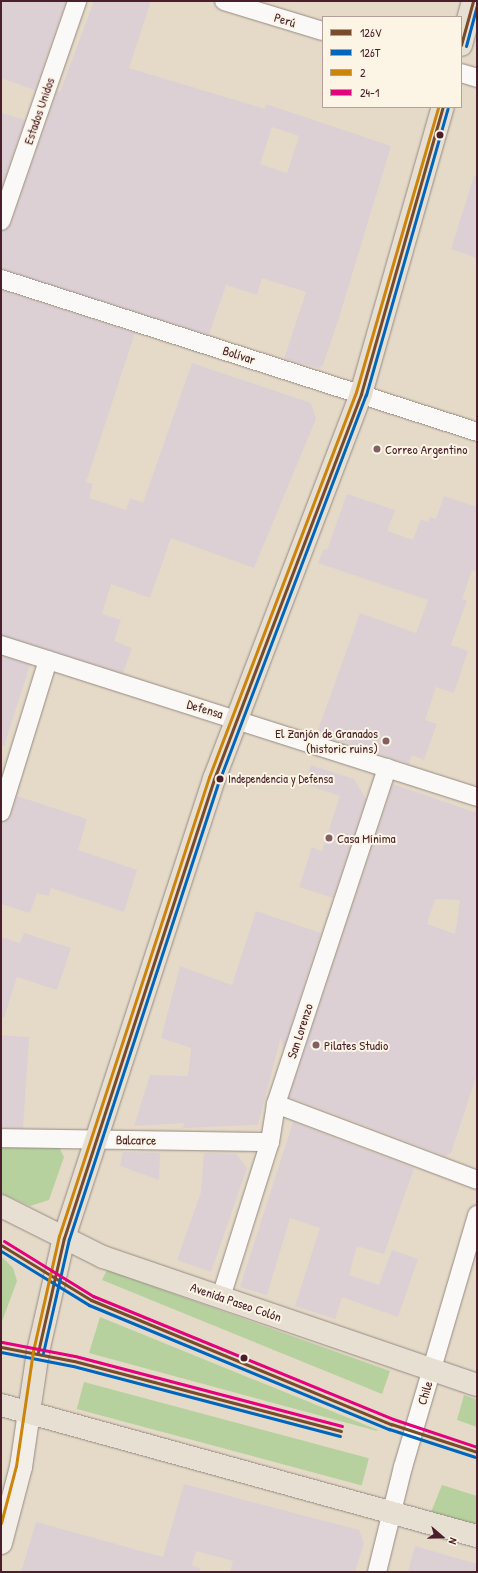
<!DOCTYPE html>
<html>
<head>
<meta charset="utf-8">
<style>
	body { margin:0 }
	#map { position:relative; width:478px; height:1573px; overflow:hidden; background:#e5dac8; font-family:"Patrick Hand",sans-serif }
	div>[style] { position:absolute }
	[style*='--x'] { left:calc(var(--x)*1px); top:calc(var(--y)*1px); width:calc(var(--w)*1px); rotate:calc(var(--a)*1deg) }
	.green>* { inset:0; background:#b6d19e; transform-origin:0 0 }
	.building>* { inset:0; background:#dcd0d5 }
	.roads { filter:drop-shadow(0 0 1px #968a83) drop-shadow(0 0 1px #968a83) }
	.street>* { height:18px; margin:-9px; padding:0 9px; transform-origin:9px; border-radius:9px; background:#fbf9f7 }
	.secondary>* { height:22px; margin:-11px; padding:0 11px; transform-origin:11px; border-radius:11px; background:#f3efe8 }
	.primary>* { height:22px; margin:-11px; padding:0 11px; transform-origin:11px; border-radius:11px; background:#e7e0d2 }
	.bus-1>* { height:3px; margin:-1.5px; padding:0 1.5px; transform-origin:1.5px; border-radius:1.5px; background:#7a4b2a }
	.bus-2>* { height:3px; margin:-1.5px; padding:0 1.5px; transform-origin:1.5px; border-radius:1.5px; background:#0065bd }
	.bus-3>* { height:3px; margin:-1.5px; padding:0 1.5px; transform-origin:1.5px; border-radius:1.5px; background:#cc840b }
	.bus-4>* { height:3px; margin:-1.5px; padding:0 1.5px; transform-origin:1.5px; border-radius:1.5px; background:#e5007d }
	.dots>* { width:11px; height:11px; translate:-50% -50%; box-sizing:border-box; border:2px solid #fcf5e5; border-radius:50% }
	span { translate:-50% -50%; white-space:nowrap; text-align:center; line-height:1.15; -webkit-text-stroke:4px #fcf5e5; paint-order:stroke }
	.bus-label { font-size:12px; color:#4a1f2b }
	.left { translate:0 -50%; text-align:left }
	.street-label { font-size:13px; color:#4a1f2b }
	.poi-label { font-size:13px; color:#4a1f2b }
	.right { translate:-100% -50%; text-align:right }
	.frame { position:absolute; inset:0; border:2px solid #4a1f2b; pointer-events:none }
	.legend { position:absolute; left:322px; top:16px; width:140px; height:92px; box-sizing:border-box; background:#fcf5e5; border:1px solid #b59f9b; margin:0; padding:5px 7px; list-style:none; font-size:12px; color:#4a1f2b }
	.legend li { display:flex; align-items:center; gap:8px; height:20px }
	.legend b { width:20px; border:1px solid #b59f9b }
	.north { position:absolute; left:422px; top:1517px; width:40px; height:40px; -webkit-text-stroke:3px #fcf5e5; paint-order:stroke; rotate:110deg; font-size:11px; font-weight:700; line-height:16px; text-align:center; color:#4a1f2b }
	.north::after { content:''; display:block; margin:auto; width:14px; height:18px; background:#4a1f2b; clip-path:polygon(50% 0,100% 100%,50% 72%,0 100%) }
</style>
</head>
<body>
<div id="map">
	<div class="green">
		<div style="clip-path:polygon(1px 1147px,59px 1147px,64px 1157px,49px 1200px,30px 1206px,1px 1193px)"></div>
		<div style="clip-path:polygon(1px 1256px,13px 1268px,17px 1281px,1px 1324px)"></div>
		<div style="clip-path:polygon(107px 1270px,390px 1371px,382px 1394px,102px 1280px)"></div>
		<div style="clip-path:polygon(100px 1317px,378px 1430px,377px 1431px,89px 1353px)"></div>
		<div style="left:84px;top:1382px;width:295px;height:28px;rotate:15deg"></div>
		<div style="clip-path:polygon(464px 1395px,477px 1400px,477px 1427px,457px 1420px)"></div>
		<div style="clip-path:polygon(442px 1485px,477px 1496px,477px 1525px,431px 1512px)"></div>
	</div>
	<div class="building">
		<div style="clip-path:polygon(1px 1px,66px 1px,35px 90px,1px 78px)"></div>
		<div style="clip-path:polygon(evenodd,94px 1px,151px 1px,129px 68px,265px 109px,266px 104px,391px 146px,338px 321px,323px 365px,319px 368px,284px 359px,306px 292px,262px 278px,257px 295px,226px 285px,209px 335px,1px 269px,1px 231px,11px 224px,57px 91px,60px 92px,94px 1px,272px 127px,299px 136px,287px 173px,260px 164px,272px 127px)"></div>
		<div style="clip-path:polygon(1px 113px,25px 120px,1px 189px)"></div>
		<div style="clip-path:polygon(474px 176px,477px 176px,477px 258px,451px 249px)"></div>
		<div style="clip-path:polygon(1px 290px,135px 333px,86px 482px,93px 484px,89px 498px,126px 510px,130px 498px,143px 503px,192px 363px,311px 403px,316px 419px,254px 568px,171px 538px,150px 598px,111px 584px,102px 614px,121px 620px,114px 641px,132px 648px,123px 673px,1px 635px)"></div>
		<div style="clip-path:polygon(347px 494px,395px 510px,387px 531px,413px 540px,421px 519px,428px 522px,430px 517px,436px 519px,444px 496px,477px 507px,477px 571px,472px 570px,462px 599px,467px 600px,451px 645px,468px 651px,454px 693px,436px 687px,425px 720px,437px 724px,424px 760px,412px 755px,409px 764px,317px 733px,360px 613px,416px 633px,428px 600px,318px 563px,324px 549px,327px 550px)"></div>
		<div style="clip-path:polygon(1px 656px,30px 665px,4px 746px,1px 745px)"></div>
		<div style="clip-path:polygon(311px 765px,354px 779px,366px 799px,333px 898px,299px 887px,312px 847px,322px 851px,340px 796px,305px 784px)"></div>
		<div style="clip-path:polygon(evenodd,393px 784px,477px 813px,477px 1074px,451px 1153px,445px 1156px,289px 1097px,393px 784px,435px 899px,460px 900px,455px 934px,427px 924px,435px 899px)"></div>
		<div style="clip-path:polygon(17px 796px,87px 819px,78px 850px,137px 870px,124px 912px,51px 888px,49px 896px,37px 893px,30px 913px,1px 904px,1px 822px,11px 815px)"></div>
		<div style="clip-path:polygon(256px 911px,321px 933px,283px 1050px,281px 1037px,258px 1125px,183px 1128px,184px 1123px,134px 1126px,150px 1075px,188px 1076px,191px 1048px,161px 1038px,180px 966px,232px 985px)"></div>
		<div style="clip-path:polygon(24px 933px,71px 948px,57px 990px,17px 977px,4px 1018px,1px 1018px,1px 937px,20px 943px)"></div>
		<div style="clip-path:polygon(1px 1035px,29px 1037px,23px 1128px,1px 1128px)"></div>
		<div style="clip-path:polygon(293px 1122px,414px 1168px,384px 1254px,357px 1246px,349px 1275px,379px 1285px,392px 1250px,418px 1259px,398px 1317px,342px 1297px,335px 1319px,295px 1306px,320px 1228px,290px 1218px,267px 1295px,240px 1287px)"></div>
		<div style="clip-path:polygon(123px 1152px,160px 1153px,159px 1180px,120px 1166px)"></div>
		<div style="clip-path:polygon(204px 1153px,236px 1154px,247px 1168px,211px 1272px,177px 1260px,201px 1192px)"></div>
		<div style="clip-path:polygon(184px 1484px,359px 1530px,364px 1543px,355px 1572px,230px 1572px,233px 1561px,196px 1551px,192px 1565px,200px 1568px,200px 1572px,21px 1572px,36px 1522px,163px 1557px)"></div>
		<div style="clip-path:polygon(415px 1546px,477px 1564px,477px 1572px,408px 1572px)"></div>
	</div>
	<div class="roads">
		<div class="street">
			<div style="--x:224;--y:1;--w:103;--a:16.9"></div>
			<div style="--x:461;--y:73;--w:17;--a:17"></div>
			<div style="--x:1;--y:221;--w:233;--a:-70.9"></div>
			<div style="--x:1;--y:279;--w:500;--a:17.8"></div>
			<div style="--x:1;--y:645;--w:500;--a:17.7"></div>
			<div style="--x:1;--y:812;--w:159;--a:-72.8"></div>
			<div style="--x:276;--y:1104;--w:215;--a:20.7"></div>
			<div style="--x:1;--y:1138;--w:269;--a:0.9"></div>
			<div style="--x:221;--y:1297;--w:163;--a:-72.5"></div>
			<div style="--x:270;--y:1142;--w:38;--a:-81"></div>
			<div style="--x:276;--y:1104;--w:354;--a:-71.7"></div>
			<div style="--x:377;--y:1572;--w:108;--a:-76.1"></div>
			<div style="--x:403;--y:1467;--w:263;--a:-73.6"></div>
		</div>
		<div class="secondary">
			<div style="--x:1;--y:1543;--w:79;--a:-75.3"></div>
			<div style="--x:21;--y:1467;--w:56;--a:-81.7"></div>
		</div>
		<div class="primary">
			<div style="--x:461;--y:45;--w:46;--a:-74.7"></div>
			<div style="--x:1;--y:1206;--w:114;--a:26.6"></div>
			<div style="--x:103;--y:1257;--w:395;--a:18.9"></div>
			<div style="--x:1;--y:1405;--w:494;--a:15.4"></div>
			<div style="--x:29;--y:1412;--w:61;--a:-81.5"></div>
			<div style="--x:38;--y:1352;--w:117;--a:-77.2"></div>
			<div style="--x:64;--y:1238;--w:483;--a:-71.9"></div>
			<div style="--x:214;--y:779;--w:412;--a:-69.1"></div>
			<div style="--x:361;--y:394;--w:298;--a:-74.1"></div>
		</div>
	</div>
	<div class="bus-1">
		<div style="--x:461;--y:45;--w:46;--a:-74.7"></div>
		<div style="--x:1;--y:1245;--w:105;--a:31.4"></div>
		<div style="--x:91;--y:1300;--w:325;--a:22.5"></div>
		<div style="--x:391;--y:1424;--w:90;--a:18"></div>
		<div style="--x:1;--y:1347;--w:74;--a:10.9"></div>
		<div style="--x:74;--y:1361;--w:276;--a:14.7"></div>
		<div style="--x:38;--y:1352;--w:117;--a:-77.2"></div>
		<div style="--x:64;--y:1238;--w:483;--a:-71.9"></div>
		<div style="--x:214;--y:779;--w:412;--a:-69.1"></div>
		<div style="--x:361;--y:394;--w:298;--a:-74.1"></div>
	</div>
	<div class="bus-2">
		<div style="--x:466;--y:46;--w:42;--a:-75"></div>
		<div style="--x:1;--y:1251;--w:103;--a:31.5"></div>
		<div style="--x:89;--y:1305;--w:325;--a:22.5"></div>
		<div style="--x:389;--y:1429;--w:90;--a:18"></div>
		<div style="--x:1;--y:1352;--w:73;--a:11"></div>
		<div style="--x:73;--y:1366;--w:276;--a:14.7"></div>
		<div style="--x:43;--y:1353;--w:117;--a:-77.2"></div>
		<div style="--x:69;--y:1239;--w:482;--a:-71.9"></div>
		<div style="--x:219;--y:781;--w:413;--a:-69.2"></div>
		<div style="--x:366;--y:395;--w:298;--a:-74.1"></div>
	</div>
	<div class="bus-3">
		<div style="--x:1;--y:1523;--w:59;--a:-75.3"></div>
		<div style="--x:16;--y:1466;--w:116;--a:-81.6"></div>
		<div style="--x:33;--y:1351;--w:118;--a:-77.3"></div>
		<div style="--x:59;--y:1236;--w:483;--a:-71.9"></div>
		<div style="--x:209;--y:777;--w:412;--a:-69.1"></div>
		<div style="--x:356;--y:392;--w:297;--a:-73.9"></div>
	</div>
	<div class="bus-4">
		<div style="--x:4;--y:1241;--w:105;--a:31.7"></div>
		<div style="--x:93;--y:1296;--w:324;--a:22.3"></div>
		<div style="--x:393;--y:1419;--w:89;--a:18.4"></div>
		<div style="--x:2;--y:1342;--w:74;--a:10.9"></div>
		<div style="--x:75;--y:1356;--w:276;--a:14.7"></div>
	</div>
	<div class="dots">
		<div style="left:440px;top:135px;background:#4a1f2b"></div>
		<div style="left:377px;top:449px;background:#806062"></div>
		<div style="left:386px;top:741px;background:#806062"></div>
		<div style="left:220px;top:779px;background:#4a1f2b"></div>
		<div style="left:329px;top:838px;background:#806062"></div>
		<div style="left:316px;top:1045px;background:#806062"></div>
		<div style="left:244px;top:1358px;background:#4a1f2b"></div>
	</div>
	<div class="bus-label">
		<span class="left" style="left:228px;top:779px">Independencia y Defensa</span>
	</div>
	<div class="street-label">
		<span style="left:285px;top:20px;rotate:17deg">Perú</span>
		<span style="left:39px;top:111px;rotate:-71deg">Estados Unidos</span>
		<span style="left:239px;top:355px;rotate:18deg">Bolívar</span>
		<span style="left:205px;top:709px;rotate:17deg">Defensa</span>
		<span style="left:300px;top:1031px;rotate:-72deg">San Lorenzo</span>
		<span style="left:136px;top:1140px;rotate:1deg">Balcarce</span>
		<span style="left:236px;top:1302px;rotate:19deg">Avenida Paseo Colón</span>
		<span style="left:425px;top:1393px;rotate:-73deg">Chile</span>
	</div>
	<div class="poi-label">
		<span class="left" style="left:385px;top:449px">Correo Argentino</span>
		<span class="right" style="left:378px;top:741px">El Zanjón de Granados<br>(historic ruins)</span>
		<span class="left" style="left:337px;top:838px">Casa Mínima</span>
		<span class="left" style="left:324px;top:1045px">Pilates Studio</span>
	</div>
	<div class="frame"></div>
	<ul class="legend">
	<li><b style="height:5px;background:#7a4b2a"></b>126V</li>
	<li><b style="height:5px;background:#0065bd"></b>126T</li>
	<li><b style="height:5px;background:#cc840b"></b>2</li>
	<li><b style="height:5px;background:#e5007d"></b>24-1</li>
	</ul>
	<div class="north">N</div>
</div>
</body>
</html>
